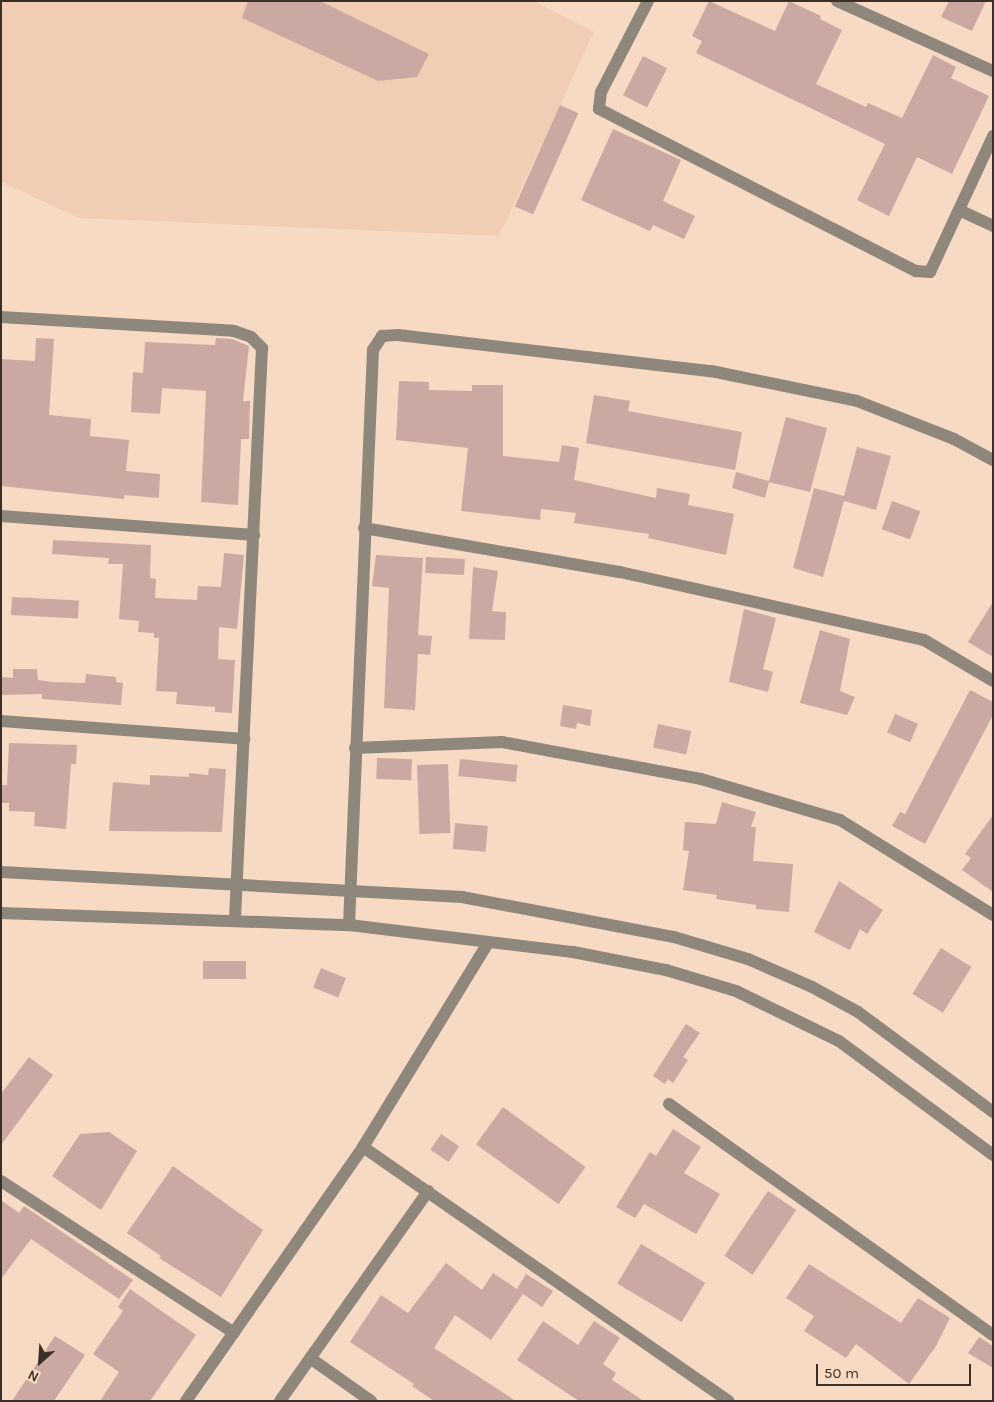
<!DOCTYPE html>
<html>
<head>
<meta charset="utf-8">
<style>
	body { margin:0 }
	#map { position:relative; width:994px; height:1402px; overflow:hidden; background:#f6dac4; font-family:Karla,sans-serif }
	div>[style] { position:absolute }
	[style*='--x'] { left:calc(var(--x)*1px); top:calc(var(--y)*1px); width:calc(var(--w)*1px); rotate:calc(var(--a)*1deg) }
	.built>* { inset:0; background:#f1ceb3 }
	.building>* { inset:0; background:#cca8a2; transform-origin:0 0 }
	.minor>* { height:12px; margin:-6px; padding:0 6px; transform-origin:6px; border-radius:6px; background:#8f877c }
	span { translate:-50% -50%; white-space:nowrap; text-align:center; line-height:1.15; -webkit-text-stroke:5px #f6dac4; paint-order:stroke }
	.frame { position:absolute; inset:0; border:2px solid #3b3028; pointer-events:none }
	.north { position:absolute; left:15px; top:1337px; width:50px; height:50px; -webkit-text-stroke:4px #f6dac4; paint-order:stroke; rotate:206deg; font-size:14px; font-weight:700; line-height:20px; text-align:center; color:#3b3028 }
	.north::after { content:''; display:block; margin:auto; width:18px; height:22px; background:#3b3028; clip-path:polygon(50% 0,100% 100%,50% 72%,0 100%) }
	.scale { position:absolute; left:816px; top:1364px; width:155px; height:22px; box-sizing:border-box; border:2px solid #3b3028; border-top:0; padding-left:6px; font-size:15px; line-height:18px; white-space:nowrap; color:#3b3028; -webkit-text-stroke:4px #f6dac4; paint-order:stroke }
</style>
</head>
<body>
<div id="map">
	<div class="built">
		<div style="clip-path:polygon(1px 1px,533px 1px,594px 32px,499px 236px,79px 218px,1px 182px)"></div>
	</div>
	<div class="building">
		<div style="clip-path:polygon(248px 1px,320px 1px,429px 54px,417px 77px,378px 81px,242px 18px)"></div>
		<div style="clip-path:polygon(709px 1px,775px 31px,789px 1px,821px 16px,820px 19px,842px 30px,816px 84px,866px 107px,868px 103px,902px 118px,933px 55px,956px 67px,951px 78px,989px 96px,952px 174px,917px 157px,889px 216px,857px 200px,885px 144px,696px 53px,702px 41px,692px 36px)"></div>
		<div style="clip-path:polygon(949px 1px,986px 1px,972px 31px,941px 17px)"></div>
		<div style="left:643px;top:56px;width:27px;height:44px;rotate:27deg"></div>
		<div style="left:560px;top:105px;width:20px;height:111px;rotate:24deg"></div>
		<div style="clip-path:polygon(613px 129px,681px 160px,663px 201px,695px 216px,684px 239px,653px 225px,650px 231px,581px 200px)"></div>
		<div style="clip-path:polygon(36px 338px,54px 339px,49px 415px,91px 419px,90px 436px,129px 440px,126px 471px,160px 474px,159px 498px,124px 495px,124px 499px,1px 486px,1px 359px,35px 361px)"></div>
		<div style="clip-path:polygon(216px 338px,232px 339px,249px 346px,243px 401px,250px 401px,249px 439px,241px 439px,238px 505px,201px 502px,206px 391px,162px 388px,160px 414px,131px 412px,133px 372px,143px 373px,145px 342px,215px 345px)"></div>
		<div style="clip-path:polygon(399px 381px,429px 382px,429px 390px,472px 391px,472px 385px,503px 385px,503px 456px,559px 462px,562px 445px,579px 448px,574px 480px,656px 498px,657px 488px,690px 494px,688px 505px,734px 514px,726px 555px,648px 538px,649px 534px,574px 523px,576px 513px,541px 509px,540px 520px,461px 511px,468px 448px,396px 440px)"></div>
		<div style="clip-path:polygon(594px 395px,630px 401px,628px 411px,742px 432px,735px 470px,586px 443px)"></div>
		<div style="clip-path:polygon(786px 417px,827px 428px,810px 492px,769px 482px,765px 498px,732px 488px,736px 472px,769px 481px)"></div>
		<div style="clip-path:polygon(857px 447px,891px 456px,876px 510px,844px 501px,823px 577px,793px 568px,814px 488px,844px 496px)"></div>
		<div style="left:892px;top:501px;width:30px;height:30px;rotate:20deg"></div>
		<div style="clip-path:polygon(53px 540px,151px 545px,150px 578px,156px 579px,155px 598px,197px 600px,198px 586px,221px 587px,224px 553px,244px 555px,237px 629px,219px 627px,218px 659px,235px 660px,232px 713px,215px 712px,215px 707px,176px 704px,177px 692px,156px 691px,159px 638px,154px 638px,154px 633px,138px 632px,139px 621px,119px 619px,123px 564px,108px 564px,109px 558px,52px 554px)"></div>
		<div style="clip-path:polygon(376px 555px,423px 558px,418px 635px,432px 636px,430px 655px,418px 654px,415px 710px,384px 708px,389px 588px,372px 586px)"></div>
		<div style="left:426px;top:557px;width:39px;height:16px;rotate:3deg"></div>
		<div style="clip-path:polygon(473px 567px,498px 571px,492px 611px,506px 612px,505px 640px,469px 639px)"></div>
		<div style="left:12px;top:597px;width:67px;height:18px;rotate:3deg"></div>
		<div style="clip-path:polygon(993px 602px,993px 657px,968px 642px)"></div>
		<div style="clip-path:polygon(744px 609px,776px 618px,763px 669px,773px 672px,768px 692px,729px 682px)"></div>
		<div style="clip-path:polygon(820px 630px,850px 639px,840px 691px,855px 697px,847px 715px,800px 703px)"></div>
		<div style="clip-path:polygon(13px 669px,37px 669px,38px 680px,53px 682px,85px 683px,86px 674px,116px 677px,116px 682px,123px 683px,121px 705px,42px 699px,42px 694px,1px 695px,1px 677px,13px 678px)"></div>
		<div style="clip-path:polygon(970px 690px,993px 702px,993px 715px,925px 844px,892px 826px,900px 812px,905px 814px)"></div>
		<div style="clip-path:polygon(563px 705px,592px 710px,590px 726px,577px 723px,576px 729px,560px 726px)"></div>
		<div style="left:895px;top:714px;width:25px;height:20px;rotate:23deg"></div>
		<div style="left:658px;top:724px;width:34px;height:24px;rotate:12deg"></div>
		<div style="clip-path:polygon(9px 743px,77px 745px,76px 764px,71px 764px,66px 829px,34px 826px,35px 812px,9px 811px,9px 803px,2px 803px,2px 785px,7px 785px)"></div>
		<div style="left:377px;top:758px;width:35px;height:21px;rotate:2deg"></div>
		<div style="left:460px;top:759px;width:58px;height:17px;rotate:6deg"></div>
		<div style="left:448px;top:764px;width:69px;height:31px;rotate:88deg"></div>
		<div style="clip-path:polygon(209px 768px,226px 769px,222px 832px,109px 831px,113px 782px,150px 785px,150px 775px,189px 777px,189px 773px,208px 775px)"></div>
		<div style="clip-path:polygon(722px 802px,756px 812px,751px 827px,756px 827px,753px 861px,793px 864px,789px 912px,756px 909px,756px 905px,716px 899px,717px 895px,683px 890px,689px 851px,683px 850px,685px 822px,716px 824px)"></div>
		<div style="clip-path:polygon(993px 815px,993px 892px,962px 870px,971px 858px,965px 854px)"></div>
		<div style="left:455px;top:823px;width:33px;height:26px;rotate:5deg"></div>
		<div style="clip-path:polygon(839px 881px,883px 910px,867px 934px,860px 929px,850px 950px,814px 932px)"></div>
		<div style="left:941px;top:948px;width:36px;height:54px;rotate:32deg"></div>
		<div style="left:203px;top:961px;width:43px;height:18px"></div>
		<div style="left:321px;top:968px;width:27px;height:21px;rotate:22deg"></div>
		<div style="clip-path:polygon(686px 1024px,700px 1033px,683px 1057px,688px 1060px,673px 1083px,668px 1079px,665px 1084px,653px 1076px)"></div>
		<div style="clip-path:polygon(29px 1057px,53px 1075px,1px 1145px,1px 1094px)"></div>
		<div style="left:503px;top:1107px;width:102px;height:46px;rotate:36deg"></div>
		<div style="clip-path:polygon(673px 1129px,701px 1147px,684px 1173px,720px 1194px,696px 1234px,644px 1204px,635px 1218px,616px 1207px,650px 1152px,656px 1156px)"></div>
		<div style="clip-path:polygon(109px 1132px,137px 1151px,101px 1210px,52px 1176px,80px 1134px)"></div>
		<div style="left:441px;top:1134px;width:22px;height:19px;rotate:34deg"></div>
		<div style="clip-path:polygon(173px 1166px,263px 1230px,221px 1297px,159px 1258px,161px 1256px,127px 1233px)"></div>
		<div style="left:768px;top:1191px;width:34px;height:78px;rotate:34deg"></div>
		<div style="clip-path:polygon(1px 1200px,19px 1213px,24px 1206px,133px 1280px,119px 1299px,31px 1239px,1px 1279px)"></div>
		<div style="left:641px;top:1244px;width:75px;height:46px;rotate:31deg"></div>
		<div style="clip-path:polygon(446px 1263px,482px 1290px,493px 1273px,517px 1289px,526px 1274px,553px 1291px,542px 1307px,523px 1294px,491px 1340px,455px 1315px,434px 1348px,516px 1401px,434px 1401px,412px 1386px,414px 1384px,350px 1342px,381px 1295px,408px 1313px)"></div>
		<div style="clip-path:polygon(809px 1264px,901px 1323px,918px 1298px,950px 1318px,936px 1346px,909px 1384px,856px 1344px,846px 1358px,804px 1331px,814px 1316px,786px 1298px)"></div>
		<div style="clip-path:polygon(130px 1289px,196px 1335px,150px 1401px,100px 1401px,119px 1372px,93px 1354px,123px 1311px,118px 1307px)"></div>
		<div style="clip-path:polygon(543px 1321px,578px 1345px,594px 1321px,620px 1338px,603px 1364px,616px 1373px,612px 1380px,644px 1401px,579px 1401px,517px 1360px)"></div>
		<div style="clip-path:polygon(55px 1336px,85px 1355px,54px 1401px,12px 1401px)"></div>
		<div style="clip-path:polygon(979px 1337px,993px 1346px,993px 1368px,968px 1353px)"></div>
	</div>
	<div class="minor">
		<div style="--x:648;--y:1;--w:102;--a:117.3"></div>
		<div style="--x:601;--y:92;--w:17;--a:97"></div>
		<div style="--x:599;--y:109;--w:356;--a:27.1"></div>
		<div style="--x:916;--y:271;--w:14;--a:4"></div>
		<div style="--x:930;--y:272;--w:150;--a:-65.1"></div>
		<div style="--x:837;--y:1;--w:171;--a:24.2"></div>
		<div style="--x:959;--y:210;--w:38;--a:25"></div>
		<div style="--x:1;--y:317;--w:233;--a:3.4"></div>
		<div style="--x:234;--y:331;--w:18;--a:19"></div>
		<div style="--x:251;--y:337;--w:16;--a:45"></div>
		<div style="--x:262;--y:348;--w:571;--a:92.71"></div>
		<div style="--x:1;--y:516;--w:254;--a:4.3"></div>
		<div style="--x:364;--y:528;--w:260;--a:9.8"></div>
		<div style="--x:620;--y:572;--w:312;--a:12.6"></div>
		<div style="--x:924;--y:640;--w:80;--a:30.7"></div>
		<div style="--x:1;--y:721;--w:244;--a:4.2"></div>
		<div style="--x:355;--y:748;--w:147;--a:-2.3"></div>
		<div style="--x:502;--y:742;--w:202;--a:10.5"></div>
		<div style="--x:701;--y:779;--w:145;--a:16.4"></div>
		<div style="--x:840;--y:820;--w:180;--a:31.8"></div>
		<div style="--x:1;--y:872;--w:462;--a:3.1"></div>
		<div style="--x:462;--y:897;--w:216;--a:10.7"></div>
		<div style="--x:674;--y:937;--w:77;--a:16.6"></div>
		<div style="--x:748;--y:959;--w:70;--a:23.6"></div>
		<div style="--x:812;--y:987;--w:52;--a:28.5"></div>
		<div style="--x:858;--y:1012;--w:168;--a:36.5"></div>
		<div style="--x:1;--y:913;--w:348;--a:2"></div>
		<div style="--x:349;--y:925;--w:226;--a:6.9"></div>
		<div style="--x:573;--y:952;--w:95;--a:11"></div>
		<div style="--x:666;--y:970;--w:73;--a:16.7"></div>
		<div style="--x:736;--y:991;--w:114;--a:25.9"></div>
		<div style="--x:839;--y:1041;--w:192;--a:36.5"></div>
		<div style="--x:349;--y:925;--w:576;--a:-87.61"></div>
		<div style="--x:373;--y:350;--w:17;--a:-57"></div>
		<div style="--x:382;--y:336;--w:16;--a:-4"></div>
		<div style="--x:398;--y:335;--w:315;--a:6.6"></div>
		<div style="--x:711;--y:371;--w:149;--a:11.6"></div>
		<div style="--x:857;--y:401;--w:104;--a:21.4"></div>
		<div style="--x:954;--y:439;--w:44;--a:28.3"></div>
		<div style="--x:669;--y:1104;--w:398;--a:35.5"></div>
		<div style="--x:363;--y:1147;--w:445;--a:34.8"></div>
		<div style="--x:1;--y:1181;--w:278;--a:33.1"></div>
		<div style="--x:310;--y:1358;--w:75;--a:35.2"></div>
		<div style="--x:186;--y:1401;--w:310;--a:-55.1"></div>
		<div style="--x:363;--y:1147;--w:239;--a:-58.5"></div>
		<div style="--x:280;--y:1401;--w:257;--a:-54.8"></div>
	</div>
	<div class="frame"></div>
	<div class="north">N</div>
	<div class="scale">50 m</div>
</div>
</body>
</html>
